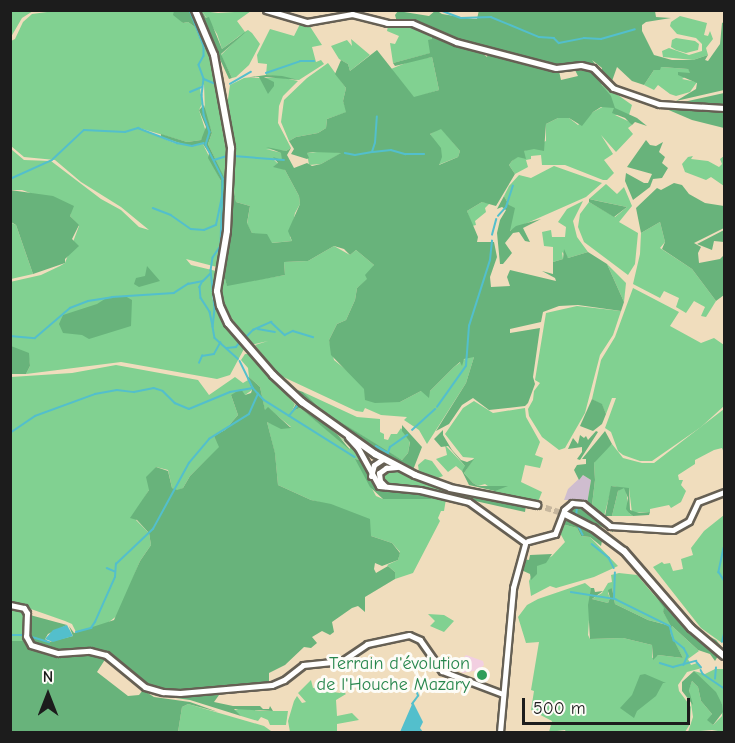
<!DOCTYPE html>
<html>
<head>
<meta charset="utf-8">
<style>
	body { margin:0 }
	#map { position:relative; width:735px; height:743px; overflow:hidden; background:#f0ddbd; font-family:"Comic Neue",sans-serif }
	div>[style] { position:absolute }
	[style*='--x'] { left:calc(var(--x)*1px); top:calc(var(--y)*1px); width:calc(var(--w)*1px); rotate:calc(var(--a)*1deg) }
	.built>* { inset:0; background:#f2cfe1 }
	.industrial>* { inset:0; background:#cfbdcf }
	.green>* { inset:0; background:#81d191 }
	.forest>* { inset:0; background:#68b37b }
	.water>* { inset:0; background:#53bfcc }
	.stream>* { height:1.5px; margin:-0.75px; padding:0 0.75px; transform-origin:0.75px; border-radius:0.75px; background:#53bfcc }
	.primary-tunnel>* { height:6px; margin-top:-3px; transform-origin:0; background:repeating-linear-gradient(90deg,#c6b69d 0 6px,transparent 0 9px) }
	.roads { filter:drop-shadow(2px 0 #666054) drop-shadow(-2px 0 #666054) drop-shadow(0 2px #666054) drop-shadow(0 -2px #666054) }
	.secondary>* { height:5px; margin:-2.5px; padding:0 2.5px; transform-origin:2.5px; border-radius:2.5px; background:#fff }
	.primary>* { height:6px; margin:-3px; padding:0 3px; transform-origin:3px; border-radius:3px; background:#fff }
	.dots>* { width:16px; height:16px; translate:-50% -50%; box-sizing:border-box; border:3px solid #fdfcf7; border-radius:50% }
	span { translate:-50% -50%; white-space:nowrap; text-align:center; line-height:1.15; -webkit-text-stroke:6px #fdfcf7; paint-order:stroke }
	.leisure-label { font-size:18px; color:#27864d }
	.right { translate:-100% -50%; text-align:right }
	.frame { position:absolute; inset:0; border:12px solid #1c1c1c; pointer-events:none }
	.north { position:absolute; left:18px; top:665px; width:60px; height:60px; -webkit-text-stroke:4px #fdfcf7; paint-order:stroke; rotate:0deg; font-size:16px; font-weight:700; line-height:24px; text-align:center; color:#1c1c1c }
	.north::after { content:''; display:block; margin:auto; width:21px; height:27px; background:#1c1c1c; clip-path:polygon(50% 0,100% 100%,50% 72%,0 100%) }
	.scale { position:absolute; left:522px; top:698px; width:168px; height:27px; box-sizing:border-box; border:3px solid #1c1c1c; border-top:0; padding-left:8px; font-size:18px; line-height:21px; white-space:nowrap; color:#1c1c1c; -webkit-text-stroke:4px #fdfcf7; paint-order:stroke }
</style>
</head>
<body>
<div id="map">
	<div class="built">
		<div style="clip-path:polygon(466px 655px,483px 661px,484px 665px,479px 670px,462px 673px,460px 662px)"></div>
	</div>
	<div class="industrial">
		<div style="clip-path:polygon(583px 475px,591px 480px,587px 504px,577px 500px,564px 500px,568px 489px)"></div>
	</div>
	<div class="green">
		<div style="clip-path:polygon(11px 10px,33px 11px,22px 18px,11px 37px)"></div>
		<div style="clip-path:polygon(62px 10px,175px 11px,183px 23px,188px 22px,195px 27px,202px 45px,205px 48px,208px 46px,216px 73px,222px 113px,220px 116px,226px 152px,224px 178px,208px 144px,212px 133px,205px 112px,204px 84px,200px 87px,202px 104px,199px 110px,206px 132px,201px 140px,187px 142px,139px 128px,174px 143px,193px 146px,203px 144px,221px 181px,221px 251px,217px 267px,186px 259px,191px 265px,216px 271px,212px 298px,216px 308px,245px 347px,230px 375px,217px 379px,121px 362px,26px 374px,30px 366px,29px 359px,11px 346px,10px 282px,41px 275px,60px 266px,65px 263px,79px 226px,70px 216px,72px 208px,22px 190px,11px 190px,11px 149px,24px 160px,51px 161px,101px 199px,121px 210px,139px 227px,149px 230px,121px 207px,81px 182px,55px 160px,24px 157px,11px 146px,11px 41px,15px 39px,23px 22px,32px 14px)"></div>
		<div style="clip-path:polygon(202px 11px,218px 13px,251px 11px,237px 21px,245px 32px,248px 30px,252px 33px,260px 44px,249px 65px,236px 77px,232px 78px,221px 55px,242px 34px,222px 49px,217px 34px)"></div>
		<div style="clip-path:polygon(680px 16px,707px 23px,704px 35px,708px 36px,710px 31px,713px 39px,706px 48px,708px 55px,693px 60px,663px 57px,662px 51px,669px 48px,689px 55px,702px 51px,702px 44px,696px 38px,677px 34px,670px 26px,671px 22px)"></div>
		<div style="clip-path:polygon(300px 24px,309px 25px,322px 45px,312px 47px,316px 62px,321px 60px,324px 64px,299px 80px,266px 75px,267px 64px,258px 63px,257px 55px,270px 29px,294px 36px)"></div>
		<div style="clip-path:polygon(407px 24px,423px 28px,432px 36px,431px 53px,393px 63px,390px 43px,395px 44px,399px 36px,387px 31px,388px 26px)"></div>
		<div style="clip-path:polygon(676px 38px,695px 41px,699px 44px,698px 50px,686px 53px,676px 50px,671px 47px,672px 40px)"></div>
		<div style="clip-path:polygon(351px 39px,370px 55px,350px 71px,348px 64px,339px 59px,331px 46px,347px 40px,352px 46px)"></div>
		<div style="clip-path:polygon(432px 57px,439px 90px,414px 98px,391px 69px,413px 60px)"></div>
		<div style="clip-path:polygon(328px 63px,346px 88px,343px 101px,347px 112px,327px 119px,326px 128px,318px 133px,296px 137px,289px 141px,281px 122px,284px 100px,307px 78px)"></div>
		<div style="clip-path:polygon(661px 67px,688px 69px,691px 73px,682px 79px,697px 82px,690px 92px,676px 96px,670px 94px,658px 85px,654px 90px,644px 85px,654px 70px)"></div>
		<div style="clip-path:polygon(244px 78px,284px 78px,298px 81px,283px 96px,279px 106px,278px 123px,291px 148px,286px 151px,266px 149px,282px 153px,282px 160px,273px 159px,285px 170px,299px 196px,300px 204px,295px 213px,290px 237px,292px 241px,271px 243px,252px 233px,247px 224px,250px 206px,236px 202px,232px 179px,233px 140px,227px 106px,230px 85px)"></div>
		<div style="clip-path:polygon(601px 83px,632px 105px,629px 115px,615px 115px,630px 122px,632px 125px,628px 128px,633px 134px,616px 152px,601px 135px,613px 154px,604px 160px,614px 173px,607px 180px,603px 180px,565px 165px,542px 165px,541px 155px,531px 156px,531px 159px,526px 160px,528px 167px,515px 174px,509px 165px,512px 161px,524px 151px,546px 141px,546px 124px,558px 118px,569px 118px,578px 125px,593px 112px,612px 102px)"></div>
		<div style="clip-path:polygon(441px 128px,460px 151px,458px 157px,438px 165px,437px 145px,430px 134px)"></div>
		<div style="clip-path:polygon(327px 151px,342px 153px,321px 164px,309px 165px,307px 153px)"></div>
		<div style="clip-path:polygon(693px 156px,691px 159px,708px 161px,719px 167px,722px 164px,720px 159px,724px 156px,724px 186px,711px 177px,706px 180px,685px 172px,682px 164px,688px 157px)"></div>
		<div style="clip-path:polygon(554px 166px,602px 183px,586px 197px,509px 231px,513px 213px,504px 196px,509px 186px,519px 175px,531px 178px)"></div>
		<div style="clip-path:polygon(606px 184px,617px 194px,624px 187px,632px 206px,619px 222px,638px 233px,635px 264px,628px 275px,584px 242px,578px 227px,580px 214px,589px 202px,615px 217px,627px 207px,589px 199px)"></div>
		<div style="clip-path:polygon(583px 201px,573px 221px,577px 237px,588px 252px,568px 258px,562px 252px,563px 259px,553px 262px,553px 247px,544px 246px,542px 232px,551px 230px,552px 237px,565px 237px,566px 227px,558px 222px,567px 209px)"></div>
		<div style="clip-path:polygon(482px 202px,490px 203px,485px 208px,486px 212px,475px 221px,476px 225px,472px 226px,467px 211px)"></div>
		<div style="clip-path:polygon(10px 222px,16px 225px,33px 274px,11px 279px)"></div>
		<div style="clip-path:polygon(660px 222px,665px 242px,660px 248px,692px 269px,716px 301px,706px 317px,701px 316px,705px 307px,694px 301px,686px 313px,676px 307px,679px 298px,664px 291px,660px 298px,633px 284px,640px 254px,641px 233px)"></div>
		<div style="clip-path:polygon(334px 246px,350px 255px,356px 250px,374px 265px,368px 279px,357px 288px,355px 300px,346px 320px,337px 324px,329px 340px,334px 360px,350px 373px,400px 402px,421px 391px,429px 392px,454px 367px,469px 356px,474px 357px,466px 383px,427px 444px,419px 430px,404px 420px,407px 417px,381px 415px,365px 408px,363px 412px,356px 411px,277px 374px,255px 345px,268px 341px,251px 345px,223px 306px,221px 279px,225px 279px,227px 285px,285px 275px,284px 262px,308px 261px)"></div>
		<div style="clip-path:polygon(607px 264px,626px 283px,624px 302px)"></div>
		<div style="clip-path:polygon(633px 288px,679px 312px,670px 326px,701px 343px,714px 338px,724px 345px,724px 406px,701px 427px,652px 461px,640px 461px,623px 455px,618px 451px,611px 432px,605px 428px,616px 398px,612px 398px,606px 414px,602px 405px,592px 399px,601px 360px,615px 337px)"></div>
		<div style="clip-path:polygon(577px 306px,621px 311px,613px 335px,600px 355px,585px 413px,565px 448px,559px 450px,542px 437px,529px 416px,528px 409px,533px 400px,534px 391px,540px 383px,535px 380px,546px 313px)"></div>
		<div style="clip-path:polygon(245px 354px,249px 354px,295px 404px,292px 411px,300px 408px,350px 449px,350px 447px,338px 435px,352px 446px,361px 460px,356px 459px,376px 496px,383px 499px,432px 499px,431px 496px,446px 499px,444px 511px,441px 511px,438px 518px,440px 521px,413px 573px,395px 579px,395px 572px,387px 565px,398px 560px,400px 552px,392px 543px,371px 536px,330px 505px,311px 500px,278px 485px,275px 454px,267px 422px,284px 428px,291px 427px,268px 408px,265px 411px,260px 387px,249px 377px,248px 368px,241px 360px)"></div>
		<div style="clip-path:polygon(116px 365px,198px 380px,209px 395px,235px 377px,243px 383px,248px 380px,252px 390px,245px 395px,231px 395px,238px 415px,225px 430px,214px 436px,220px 447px,190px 476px,183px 488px,177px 491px,172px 488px,168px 470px,156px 467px,149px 490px,138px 508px,136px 520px,149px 533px,151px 545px,140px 561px,118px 615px,105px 625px,76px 632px,72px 624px,65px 621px,11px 602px,11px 377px,72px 373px)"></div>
		<div style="clip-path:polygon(303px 392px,357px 417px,380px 419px,380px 432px,384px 434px,384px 439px,388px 440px,391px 434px,397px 434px,401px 428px,410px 441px,408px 453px,402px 460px,388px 452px,323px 411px)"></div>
		<div style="clip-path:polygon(474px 401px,493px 413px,525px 408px,526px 417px,540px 442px,535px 455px,543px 458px,540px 468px,525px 465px,521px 482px,542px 492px,538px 502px,459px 487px,463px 486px,495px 491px,485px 484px,478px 486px,473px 483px,464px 473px,474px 458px,463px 457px,445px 434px,463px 408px)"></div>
		<div style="clip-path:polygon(724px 409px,724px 453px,722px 448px,714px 450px,695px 460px,695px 464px,678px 475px,679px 480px,683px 480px,681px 485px,686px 491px,681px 502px,671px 508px,669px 505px,650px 509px,650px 512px,632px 513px,629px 488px,626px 489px,629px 513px,633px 516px,612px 516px,618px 491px,622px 488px,612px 486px,603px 520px,592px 505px,595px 480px,594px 463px,597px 457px,612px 444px,623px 458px,642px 463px,654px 463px)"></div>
		<div style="clip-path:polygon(445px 445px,466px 467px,462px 471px,456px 466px,448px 472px,436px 459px,447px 455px)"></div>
		<div style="clip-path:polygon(425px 459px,432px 461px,443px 476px,438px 478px,419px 472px,418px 465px)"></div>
		<div style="clip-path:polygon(387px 470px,395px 470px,445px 490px,444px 494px,388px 485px,382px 481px,382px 475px)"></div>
		<div style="clip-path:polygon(724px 515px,724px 638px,722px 643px,701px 628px,653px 567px,662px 562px,664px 564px,670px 563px,673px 571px,683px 569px,681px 559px,693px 555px,691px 548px,704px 531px)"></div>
		<div style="clip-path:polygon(562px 524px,577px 528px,581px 536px,590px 537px,618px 566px,594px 577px,556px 588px,550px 586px,531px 596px,529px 581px,536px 566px,552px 556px,565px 542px,560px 533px)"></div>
		<div style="clip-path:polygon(619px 573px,637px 575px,665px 608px,663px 612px,672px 626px,699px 651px,688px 659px,691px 665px,697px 663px,702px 668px,687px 672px,678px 685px,679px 691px,691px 707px,690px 724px,685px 732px,566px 732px,565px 730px,549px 732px,552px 721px,531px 710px,534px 691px,531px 690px,539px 642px,526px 643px,518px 617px,527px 605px,538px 599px,585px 583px,591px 588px,588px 635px,590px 639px,623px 638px,652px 645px,652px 658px,658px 655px,683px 658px,674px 642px,669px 630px,672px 626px,648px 620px,615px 604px,612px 588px,608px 593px,610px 598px,608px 603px,592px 599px,602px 593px,608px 583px,612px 582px,611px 575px)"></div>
		<div style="clip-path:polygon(10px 606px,23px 610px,26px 614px,26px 643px,11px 641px)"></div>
		<div style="clip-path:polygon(428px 614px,444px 615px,454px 621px,444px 632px,430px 626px,435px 621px)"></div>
		<div style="clip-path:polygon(715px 669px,724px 669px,724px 732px,712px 730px,688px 732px,693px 717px,689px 689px,692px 681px,698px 687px,701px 701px,712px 714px,708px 720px,713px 725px,722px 716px,722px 704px,694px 671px,705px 674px)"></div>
		<div style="clip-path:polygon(311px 680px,313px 688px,319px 687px,320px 690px,340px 693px,343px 691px,346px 694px,336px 700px,337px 716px,352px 713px,359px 720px,337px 724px,337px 732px,290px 732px,288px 721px,294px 701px,297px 696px,302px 703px,306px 702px,298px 693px)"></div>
		<div style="clip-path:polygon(188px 704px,264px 726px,271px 731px,178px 732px,182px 707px)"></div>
		<div style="clip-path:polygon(241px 708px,260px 711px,288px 711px,286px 725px,270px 725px,268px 720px,261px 717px,258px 721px,241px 716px,233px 711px)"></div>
	</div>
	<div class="forest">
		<div style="clip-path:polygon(436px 10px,442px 14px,473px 19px,477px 19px,479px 10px,655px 11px,656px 17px,671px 18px,646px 22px,642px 25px,642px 31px,654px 55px,672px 60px,693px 60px,708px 55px,705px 60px,708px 61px,720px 44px,722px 23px,724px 22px,724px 90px,676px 101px,696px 89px,697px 83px,678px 75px,678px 72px,690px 73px,688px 69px,661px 67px,660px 70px,654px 70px,644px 85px,632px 81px,617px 67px,611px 84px,602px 72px,602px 68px,592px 60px,599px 69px,588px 64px,556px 66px,456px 39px,417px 22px,397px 22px,395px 15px,398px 11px,429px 16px)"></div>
		<div style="clip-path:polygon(164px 11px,192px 11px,208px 46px,206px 48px,202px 45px,195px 27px,188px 22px,183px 23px,173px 15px,174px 11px)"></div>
		<div style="clip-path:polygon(198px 11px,202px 11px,206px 18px,209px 17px,222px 49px,248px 30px,221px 54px,232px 78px,229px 79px)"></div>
		<div style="clip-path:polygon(evenodd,427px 31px,460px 46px,478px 50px,487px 57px,488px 54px,504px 55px,559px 71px,561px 80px,578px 76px,575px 70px,590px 71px,598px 75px,612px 90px,601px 84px,611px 96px,615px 108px,637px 118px,647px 126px,635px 122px,632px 125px,625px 118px,612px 113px,614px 108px,601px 107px,593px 112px,582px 126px,569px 118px,558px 118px,546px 124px,544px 151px,534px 149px,524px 151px,526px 159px,518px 157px,512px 161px,509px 165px,515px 174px,496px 206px,482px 202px,467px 211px,478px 237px,477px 242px,494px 242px,497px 257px,490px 277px,491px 287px,510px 286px,507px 277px,510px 270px,556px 281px,555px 278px,542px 271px,553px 274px,553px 262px,563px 259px,564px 249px,568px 258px,588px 252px,607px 264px,624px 302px,621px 311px,578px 305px,559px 306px,543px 312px,541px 322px,510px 329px,510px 333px,540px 328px,533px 377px,535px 384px,528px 403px,525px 406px,489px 410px,473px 398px,462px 405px,449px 424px,436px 431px,466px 383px,474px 357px,464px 359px,462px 366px,460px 362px,454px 367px,430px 391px,429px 398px,421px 391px,400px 402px,375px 403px,365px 400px,364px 389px,331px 355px,329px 340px,337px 324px,346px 320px,355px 300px,357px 288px,367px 279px,365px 275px,374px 265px,356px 250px,350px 255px,344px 249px,334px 246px,308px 261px,284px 262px,285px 275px,227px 286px,225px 279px,221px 279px,232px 179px,236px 202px,250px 206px,247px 223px,252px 233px,267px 234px,272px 243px,292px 241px,288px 231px,300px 204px,299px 196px,285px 170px,273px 167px,278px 163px,273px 157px,282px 160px,281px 153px,266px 147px,286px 151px,291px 148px,287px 155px,294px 168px,307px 163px,312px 166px,321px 164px,341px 153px,313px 152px,307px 153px,309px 158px,307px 159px,291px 154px,294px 149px,289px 141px,296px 137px,318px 133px,326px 128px,327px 119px,346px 112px,343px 101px,346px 88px,335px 74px,341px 60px,348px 64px,350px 71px,377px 50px,414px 97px,439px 90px,432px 57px,395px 66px,393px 63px,430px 53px,428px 40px,432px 39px,432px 36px,427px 31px,441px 129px,460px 151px,458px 157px,439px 165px,442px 157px,441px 148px,430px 134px,441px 129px)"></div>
		<div style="clip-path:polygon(266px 75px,282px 76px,299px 80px,264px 77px,274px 82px,274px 86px,268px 94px,259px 77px,244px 78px)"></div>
		<div style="clip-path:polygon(724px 93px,724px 106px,679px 103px)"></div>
		<div style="clip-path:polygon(204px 105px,212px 133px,208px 144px,224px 177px,226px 152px,220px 116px,222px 113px,228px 146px,221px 251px,221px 181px,208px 158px,209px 153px,203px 144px,189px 146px,161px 137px,161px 134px,187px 142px,201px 140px,206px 127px,199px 110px)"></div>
		<div style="clip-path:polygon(664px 108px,724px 110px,724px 128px,692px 120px)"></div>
		<div style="clip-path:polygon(646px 140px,650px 145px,656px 146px,663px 142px,659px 152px,665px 157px,662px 163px,668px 168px,662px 178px,653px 179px,650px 187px,633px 200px,625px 181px,626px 173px,644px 183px,648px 183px,652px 174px,627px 167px)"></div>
		<div style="clip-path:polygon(674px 183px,682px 185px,689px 194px,705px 203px,724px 206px,724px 228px,694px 243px,701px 247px,698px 253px,699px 263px,720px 259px,724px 255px,724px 295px,716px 301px,692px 269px,662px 249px,665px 242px,660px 222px,641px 233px,636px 208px,657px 188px,661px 190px)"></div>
		<div style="clip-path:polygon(10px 190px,53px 196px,74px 206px,70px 216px,79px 225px,72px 239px,79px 246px,65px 259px,65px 263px,33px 274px,16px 225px,11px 222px)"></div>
		<div style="clip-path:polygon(504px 196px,509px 205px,515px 208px,510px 231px,516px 226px,541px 219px,523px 228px,530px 242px,525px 241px,519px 232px,513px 233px,505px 243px,512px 253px,503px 264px,500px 264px,497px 233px,500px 220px,506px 210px,502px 207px,497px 209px)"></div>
		<div style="clip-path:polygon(589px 199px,598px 201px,627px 207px,614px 217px,589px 202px)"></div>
		<div style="clip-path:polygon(724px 230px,724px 242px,714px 241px,712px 250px,697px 244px)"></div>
		<div style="clip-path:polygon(147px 266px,160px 281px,139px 287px,134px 284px,136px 278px,145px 276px)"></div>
		<div style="clip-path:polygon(125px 296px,132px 300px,131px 326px,89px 339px,82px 335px,63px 333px,59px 324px,63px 315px,97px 304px,108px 297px)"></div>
		<div style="clip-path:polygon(11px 346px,29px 353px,30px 366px,26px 374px,11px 374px)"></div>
		<div style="clip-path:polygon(249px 377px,260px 387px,265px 410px,268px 407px,291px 428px,281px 429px,267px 422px,275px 453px,278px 485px,311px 500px,331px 504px,370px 519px,371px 536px,392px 543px,400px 553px,398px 560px,382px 566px,375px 563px,374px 569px,376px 573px,388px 566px,395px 572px,395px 579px,365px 597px,365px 612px,358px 606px,352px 608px,332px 622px,334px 632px,330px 635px,322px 631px,312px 637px,317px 643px,311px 648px,304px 647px,285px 665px,269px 673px,269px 684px,172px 692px,145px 685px,106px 658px,97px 672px,128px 696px,139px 695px,143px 690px,154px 697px,190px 702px,218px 712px,188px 704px,182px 707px,178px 732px,11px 732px,10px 641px,28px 641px,30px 615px,67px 625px,48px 634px,45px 639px,49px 642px,73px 636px,69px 626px,74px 633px,114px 620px,140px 561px,151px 545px,149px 533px,137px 520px,130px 518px,149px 490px,146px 477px,156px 467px,168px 471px,172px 488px,177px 490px,183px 488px,190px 476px,219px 447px,214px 436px,225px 430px,238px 415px,231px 395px,241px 389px,245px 395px,251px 393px,252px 390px,247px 378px)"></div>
		<div style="clip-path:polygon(292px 388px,303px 392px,323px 411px,402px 460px,408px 453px,410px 442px,402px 431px,402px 425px,422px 447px,413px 470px,373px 449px,308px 403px)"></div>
		<div style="clip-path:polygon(592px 399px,602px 404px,606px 414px,602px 424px,593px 431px,580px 426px)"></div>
		<div style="clip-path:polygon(297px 402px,338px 435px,350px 450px,300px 408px,292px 411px)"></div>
		<div style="clip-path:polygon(443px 430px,443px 435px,452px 450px,461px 460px,467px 462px,474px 459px,464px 473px,473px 483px,478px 486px,508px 486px,495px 491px,469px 485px,462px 471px,465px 466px,448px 446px,441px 447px,434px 439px)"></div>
		<div style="clip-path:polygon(596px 431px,598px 432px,580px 460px,577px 459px,582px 452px,582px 447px,568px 449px,573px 438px,578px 444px,580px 435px,584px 438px,586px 436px,588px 440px)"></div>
		<div style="clip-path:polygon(605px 431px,612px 444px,594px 463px,595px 480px,592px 505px,603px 520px,587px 504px,591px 480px,583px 475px,579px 480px,574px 470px,577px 465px,586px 464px,586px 459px,582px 459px)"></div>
		<div style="clip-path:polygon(355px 459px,361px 460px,378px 489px,423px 494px,433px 499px,383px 499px,370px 487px)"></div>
		<div style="clip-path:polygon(611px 486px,629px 488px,630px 510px,639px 513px,650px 512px,649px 515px,633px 516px,629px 513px,626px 509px,628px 498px,624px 488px,618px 491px,612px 516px,605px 516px)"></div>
		<div style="clip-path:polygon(445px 490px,526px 505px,525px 512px,444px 494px)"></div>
		<div style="clip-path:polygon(576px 505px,604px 526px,613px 529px,613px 532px,568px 511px,569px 506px)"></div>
		<div style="clip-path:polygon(564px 517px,591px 531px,602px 541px,601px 546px,590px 537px,581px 536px,577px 528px,562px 524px)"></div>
		<div style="clip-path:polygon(552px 554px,546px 563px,537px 566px,537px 574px,531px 580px,530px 574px,519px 569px,523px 559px,529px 560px,530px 555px)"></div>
		<div style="clip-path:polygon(648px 571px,703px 633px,716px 640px,721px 646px,720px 649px,692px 624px)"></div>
		<div style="clip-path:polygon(640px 572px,676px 618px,718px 656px,715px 661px,710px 654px,698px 650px,672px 626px,670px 630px,671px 635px,683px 658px,658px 655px,653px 660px,652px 645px,623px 638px,590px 639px,588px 605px,591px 588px,594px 588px,595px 592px,603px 591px,592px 599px,608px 603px,610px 598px,608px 590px,612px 588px,615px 604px,648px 620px,671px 626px,663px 612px,664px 608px,638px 573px)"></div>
		<div style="clip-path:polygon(694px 671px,716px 692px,722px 704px,723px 712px,713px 725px,707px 720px,712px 714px,701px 701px,698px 687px,692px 681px,689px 690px,693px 705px,682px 691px,682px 682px)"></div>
		<div style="clip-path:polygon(645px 674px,666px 683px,663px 683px,656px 696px,637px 711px,634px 718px,620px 708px,632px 695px,640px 675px)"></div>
		<div style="clip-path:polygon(146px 688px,153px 693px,173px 696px,225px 690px,226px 693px,219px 695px,214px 702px,233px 706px,260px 706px,263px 709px,269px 709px,270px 706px,273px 711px,234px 709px,241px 716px,190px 700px,154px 695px)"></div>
	</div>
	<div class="water">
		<div style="clip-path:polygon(67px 625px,73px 636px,53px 642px,45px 639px,53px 630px)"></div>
		<div style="clip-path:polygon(413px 702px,423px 722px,420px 728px,423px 732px,400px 732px)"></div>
	</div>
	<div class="stream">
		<div style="--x:190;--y:10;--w:39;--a:69"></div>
		<div style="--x:204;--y:46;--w:10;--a:90"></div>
		<div style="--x:204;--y:56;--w:10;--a:119"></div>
		<div style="--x:199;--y:65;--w:15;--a:70"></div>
		<div style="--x:204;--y:79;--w:16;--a:97"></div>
		<div style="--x:202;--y:95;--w:20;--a:84"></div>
		<div style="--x:204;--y:115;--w:18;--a:71"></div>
		<div style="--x:210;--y:132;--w:14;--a:107"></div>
		<div style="--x:206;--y:145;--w:38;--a:63"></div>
		<div style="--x:223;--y:179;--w:67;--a:91.7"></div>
		<div style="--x:221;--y:246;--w:14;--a:124"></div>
		<div style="--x:213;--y:258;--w:12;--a:99"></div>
		<div style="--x:211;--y:270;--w:39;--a:84"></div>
		<div style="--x:215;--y:309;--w:18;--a:96"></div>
		<div style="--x:213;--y:327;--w:11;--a:80"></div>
		<div style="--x:215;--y:338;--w:31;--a:42"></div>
		<div style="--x:440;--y:10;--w:22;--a:21"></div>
		<div style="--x:461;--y:18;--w:30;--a:-2"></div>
		<div style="--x:491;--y:17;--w:52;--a:22.6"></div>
		<div style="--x:539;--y:37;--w:15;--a:4"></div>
		<div style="--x:554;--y:38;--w:7;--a:45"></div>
		<div style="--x:559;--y:43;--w:25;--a:-11"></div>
		<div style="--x:584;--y:38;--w:17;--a:3"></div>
		<div style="--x:601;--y:39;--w:35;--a:-16"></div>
		<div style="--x:266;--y:73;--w:36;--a:-19"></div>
		<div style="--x:300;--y:61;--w:14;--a:0"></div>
		<div style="--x:204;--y:79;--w:13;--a:23"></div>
		<div style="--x:230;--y:84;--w:24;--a:-30"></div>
		<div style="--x:190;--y:92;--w:13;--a:-23"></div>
		<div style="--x:373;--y:152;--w:18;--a:-6"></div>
		<div style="--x:391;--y:150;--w:15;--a:16"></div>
		<div style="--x:405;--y:154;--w:19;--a:0"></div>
		<div style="--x:345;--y:153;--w:10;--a:11"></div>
		<div style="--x:355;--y:155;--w:17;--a:-10"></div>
		<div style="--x:372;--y:152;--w:9;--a:-72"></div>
		<div style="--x:375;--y:143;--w:26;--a:-86"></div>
		<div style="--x:234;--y:156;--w:50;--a:4.6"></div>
		<div style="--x:53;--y:159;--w:42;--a:-43.1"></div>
		<div style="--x:84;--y:130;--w:41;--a:2.8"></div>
		<div style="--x:125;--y:132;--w:14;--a:-17"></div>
		<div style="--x:138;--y:128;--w:42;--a:21"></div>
		<div style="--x:177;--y:143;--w:15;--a:11"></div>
		<div style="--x:192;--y:146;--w:12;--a:-14"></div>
		<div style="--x:214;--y:160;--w:14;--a:-17"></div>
		<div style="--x:10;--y:179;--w:46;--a:-24.3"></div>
		<div style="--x:153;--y:208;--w:19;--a:21"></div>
		<div style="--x:171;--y:215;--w:24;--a:35"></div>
		<div style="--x:191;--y:229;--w:13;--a:4"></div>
		<div style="--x:204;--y:230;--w:13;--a:-23"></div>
		<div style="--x:216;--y:225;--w:30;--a:-78"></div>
		<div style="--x:498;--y:216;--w:12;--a:-48"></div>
		<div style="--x:506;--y:207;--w:22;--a:-72"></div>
		<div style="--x:492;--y:235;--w:16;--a:-75"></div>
		<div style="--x:203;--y:281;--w:7;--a:117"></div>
		<div style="--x:200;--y:287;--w:11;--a:85"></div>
		<div style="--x:201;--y:298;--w:17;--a:57"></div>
		<div style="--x:210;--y:312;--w:14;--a:78"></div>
		<div style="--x:258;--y:329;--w:17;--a:10"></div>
		<div style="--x:10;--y:336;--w:25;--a:5"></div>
		<div style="--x:35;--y:338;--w:46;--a:-40.6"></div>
		<div style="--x:70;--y:308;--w:19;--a:-21"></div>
		<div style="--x:88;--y:301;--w:24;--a:-9"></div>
		<div style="--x:112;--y:297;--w:62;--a:-3.7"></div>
		<div style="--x:174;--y:293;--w:17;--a:-33"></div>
		<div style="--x:188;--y:284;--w:15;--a:-11"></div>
		<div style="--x:203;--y:281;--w:10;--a:-45"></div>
		<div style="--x:244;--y:339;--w:13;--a:-45"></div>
		<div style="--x:253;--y:330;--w:20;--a:-24"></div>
		<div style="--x:271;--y:322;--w:19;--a:43"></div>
		<div style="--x:285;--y:335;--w:9;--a:-27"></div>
		<div style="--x:293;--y:331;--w:21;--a:17"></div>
		<div style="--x:227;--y:348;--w:9;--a:-6"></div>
		<div style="--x:236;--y:347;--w:6;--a:-51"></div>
		<div style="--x:240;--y:361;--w:30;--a:64"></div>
		<div style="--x:253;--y:388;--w:16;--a:47"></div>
		<div style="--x:264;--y:400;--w:107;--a:32.1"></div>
		<div style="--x:199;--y:363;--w:8;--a:-67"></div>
		<div style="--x:202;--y:356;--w:12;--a:-9"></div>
		<div style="--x:214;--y:354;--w:13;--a:-61"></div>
		<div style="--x:437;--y:407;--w:50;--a:-54.7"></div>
		<div style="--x:466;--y:366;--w:40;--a:-85.7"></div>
		<div style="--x:469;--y:326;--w:69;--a:-72.3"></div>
		<div style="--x:490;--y:260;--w:19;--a:-84"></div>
		<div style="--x:289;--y:416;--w:14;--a:-51"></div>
		<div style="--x:412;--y:430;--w:31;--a:-42"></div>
		<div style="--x:10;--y:433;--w:30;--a:-34"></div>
		<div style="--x:35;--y:416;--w:64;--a:-20.1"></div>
		<div style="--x:95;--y:394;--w:22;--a:-10"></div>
		<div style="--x:117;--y:390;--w:17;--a:7"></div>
		<div style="--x:134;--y:392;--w:20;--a:-11"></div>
		<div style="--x:154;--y:388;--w:9;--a:18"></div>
		<div style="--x:163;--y:391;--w:17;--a:45"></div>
		<div style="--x:175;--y:403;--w:15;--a:23"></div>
		<div style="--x:189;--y:409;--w:44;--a:-22.5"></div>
		<div style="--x:230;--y:392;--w:23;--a:-10"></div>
		<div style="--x:376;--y:446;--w:14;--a:30"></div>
		<div style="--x:388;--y:453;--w:6;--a:-72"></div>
		<div style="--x:390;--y:447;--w:21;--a:-35"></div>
		<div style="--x:576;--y:516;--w:8;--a:-83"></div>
		<div style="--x:577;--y:523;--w:13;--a:63"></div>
		<div style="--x:592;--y:544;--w:22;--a:39"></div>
		<div style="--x:609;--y:558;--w:11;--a:63"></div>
		<div style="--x:724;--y:548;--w:25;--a:102"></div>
		<div style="--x:719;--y:572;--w:9;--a:58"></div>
		<div style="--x:107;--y:568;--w:8;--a:23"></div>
		<div style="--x:571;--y:592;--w:45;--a:9"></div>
		<div style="--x:615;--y:599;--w:61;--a:26.1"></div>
		<div style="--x:670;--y:626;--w:15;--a:74"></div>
		<div style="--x:674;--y:640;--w:13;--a:39"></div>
		<div style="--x:684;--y:648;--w:9;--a:63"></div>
		<div style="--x:688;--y:656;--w:10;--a:114"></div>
		<div style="--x:614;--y:598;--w:25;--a:-88"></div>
		<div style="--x:76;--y:632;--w:16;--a:-15"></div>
		<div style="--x:91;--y:628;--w:7;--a:-56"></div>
		<div style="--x:95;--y:622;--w:49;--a:-66"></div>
		<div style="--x:115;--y:577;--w:13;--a:-86"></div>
		<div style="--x:116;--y:564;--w:51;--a:-43.4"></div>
		<div style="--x:153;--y:529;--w:75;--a:-61.4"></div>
		<div style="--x:189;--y:463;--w:31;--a:-50"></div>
		<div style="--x:209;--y:439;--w:47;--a:-32"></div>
		<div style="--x:249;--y:414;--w:22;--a:-66"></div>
		<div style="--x:10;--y:635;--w:14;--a:0"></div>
		<div style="--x:29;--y:636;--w:21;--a:17"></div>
		<div style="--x:722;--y:642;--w:8;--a:-76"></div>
		<div style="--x:660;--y:663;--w:14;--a:17"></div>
		<div style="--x:673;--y:667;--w:24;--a:-15"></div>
		<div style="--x:696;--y:661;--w:8;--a:50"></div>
		<div style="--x:701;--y:670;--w:4;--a:63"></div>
		<div style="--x:703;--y:674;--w:25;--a:34"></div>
		<div style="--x:715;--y:679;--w:11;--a:-85"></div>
		<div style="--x:412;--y:704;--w:10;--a:-53"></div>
		<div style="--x:418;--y:696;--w:6;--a:-108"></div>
	</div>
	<div class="primary-tunnel">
		<div style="--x:537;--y:505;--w:29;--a:18"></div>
	</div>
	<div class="roads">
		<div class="secondary">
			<div style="--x:266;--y:10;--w:43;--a:16.3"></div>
			<div style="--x:307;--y:22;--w:46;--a:-10.1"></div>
			<div style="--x:352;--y:14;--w:36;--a:14"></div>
			<div style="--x:387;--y:23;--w:25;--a:0"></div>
			<div style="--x:412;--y:23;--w:48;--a:23.4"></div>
			<div style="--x:456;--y:42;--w:103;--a:14.6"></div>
			<div style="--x:556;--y:68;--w:25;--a:-7"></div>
			<div style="--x:581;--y:65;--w:12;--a:14"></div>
			<div style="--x:593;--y:68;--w:28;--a:45"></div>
			<div style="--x:613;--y:88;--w:49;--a:19.2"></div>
			<div style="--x:659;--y:104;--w:65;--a:3.5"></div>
			<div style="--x:348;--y:437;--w:15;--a:48"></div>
			<div style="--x:358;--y:448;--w:43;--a:61.1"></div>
			<div style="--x:379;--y:486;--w:41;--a:5.6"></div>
			<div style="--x:420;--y:490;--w:50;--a:13.8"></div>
			<div style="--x:469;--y:502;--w:67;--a:35.8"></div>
			<div style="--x:371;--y:476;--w:11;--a:-75"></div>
			<div style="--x:374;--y:465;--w:11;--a:-34"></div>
			<div style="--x:385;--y:486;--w:7;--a:-135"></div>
			<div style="--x:380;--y:481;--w:8;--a:-97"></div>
			<div style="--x:379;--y:473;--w:9;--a:-36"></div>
			<div style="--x:386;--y:468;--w:11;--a:-5"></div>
			<div style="--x:528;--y:541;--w:28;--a:-15"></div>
			<div style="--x:555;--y:534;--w:26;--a:-69"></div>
			<div style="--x:564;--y:510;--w:11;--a:-41"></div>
			<div style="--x:572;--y:503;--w:11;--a:5"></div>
			<div style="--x:583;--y:504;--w:35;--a:39"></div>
			<div style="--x:610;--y:526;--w:63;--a:3.6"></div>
			<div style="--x:673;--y:530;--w:18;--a:-29"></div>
			<div style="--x:689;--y:521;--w:21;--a:-65"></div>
			<div style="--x:698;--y:502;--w:28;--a:-21"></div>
			<div style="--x:10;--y:605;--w:14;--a:12"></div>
			<div style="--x:24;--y:608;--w:6;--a:59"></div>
			<div style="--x:27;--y:613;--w:23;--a:92"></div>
			<div style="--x:26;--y:636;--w:10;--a:61"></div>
			<div style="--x:31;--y:645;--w:28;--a:17"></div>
			<div style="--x:58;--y:653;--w:32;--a:-4"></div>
			<div style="--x:90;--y:651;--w:16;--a:14"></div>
			<div style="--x:106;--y:655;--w:50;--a:39.4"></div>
			<div style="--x:145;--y:687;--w:19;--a:16"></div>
			<div style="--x:163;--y:692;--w:17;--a:3"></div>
			<div style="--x:180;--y:693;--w:92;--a:-5"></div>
			<div style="--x:272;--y:685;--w:13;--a:-23"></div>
			<div style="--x:284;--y:680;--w:24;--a:-38"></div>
			<div style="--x:303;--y:665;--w:39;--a:-6"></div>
			<div style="--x:342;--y:661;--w:30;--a:-34"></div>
			<div style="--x:367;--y:644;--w:43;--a:-12.1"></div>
			<div style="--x:409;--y:635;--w:12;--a:24"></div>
			<div style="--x:420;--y:640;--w:38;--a:55"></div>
			<div style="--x:442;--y:671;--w:65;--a:20.7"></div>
			<div style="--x:500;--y:732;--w:145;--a:-84.8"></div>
			<div style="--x:513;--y:588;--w:46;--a:-74.7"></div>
		</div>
		<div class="primary">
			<div style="--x:195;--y:10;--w:49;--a:67.1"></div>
			<div style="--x:214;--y:55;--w:95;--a:79.6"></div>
			<div style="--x:231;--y:148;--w:83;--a:92.8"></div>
			<div style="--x:227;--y:231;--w:61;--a:99.5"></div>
			<div style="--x:217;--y:291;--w:15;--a:79"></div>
			<div style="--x:220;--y:306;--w:19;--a:65"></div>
			<div style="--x:228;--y:323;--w:69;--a:49.1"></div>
			<div style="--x:273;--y:375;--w:40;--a:43"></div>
			<div style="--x:302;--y:402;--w:90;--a:35.5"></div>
			<div style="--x:375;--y:454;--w:45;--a:27.7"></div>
			<div style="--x:415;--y:475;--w:37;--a:20"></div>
			<div style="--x:450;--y:488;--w:89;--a:11.1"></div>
			<div style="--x:565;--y:514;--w:31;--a:27"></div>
			<div style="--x:593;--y:528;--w:39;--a:37"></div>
			<div style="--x:624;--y:551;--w:102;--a:49"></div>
			<div style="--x:691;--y:628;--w:43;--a:40.3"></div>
		</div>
	</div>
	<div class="dots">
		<div style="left:482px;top:675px;background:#2e9e5b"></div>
	</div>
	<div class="leisure-label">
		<span class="right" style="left:470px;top:675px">Terrain d'évolution<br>de l'Houche Mazary</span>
	</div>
	<div class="frame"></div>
	<div class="north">N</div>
	<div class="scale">500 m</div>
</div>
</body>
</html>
